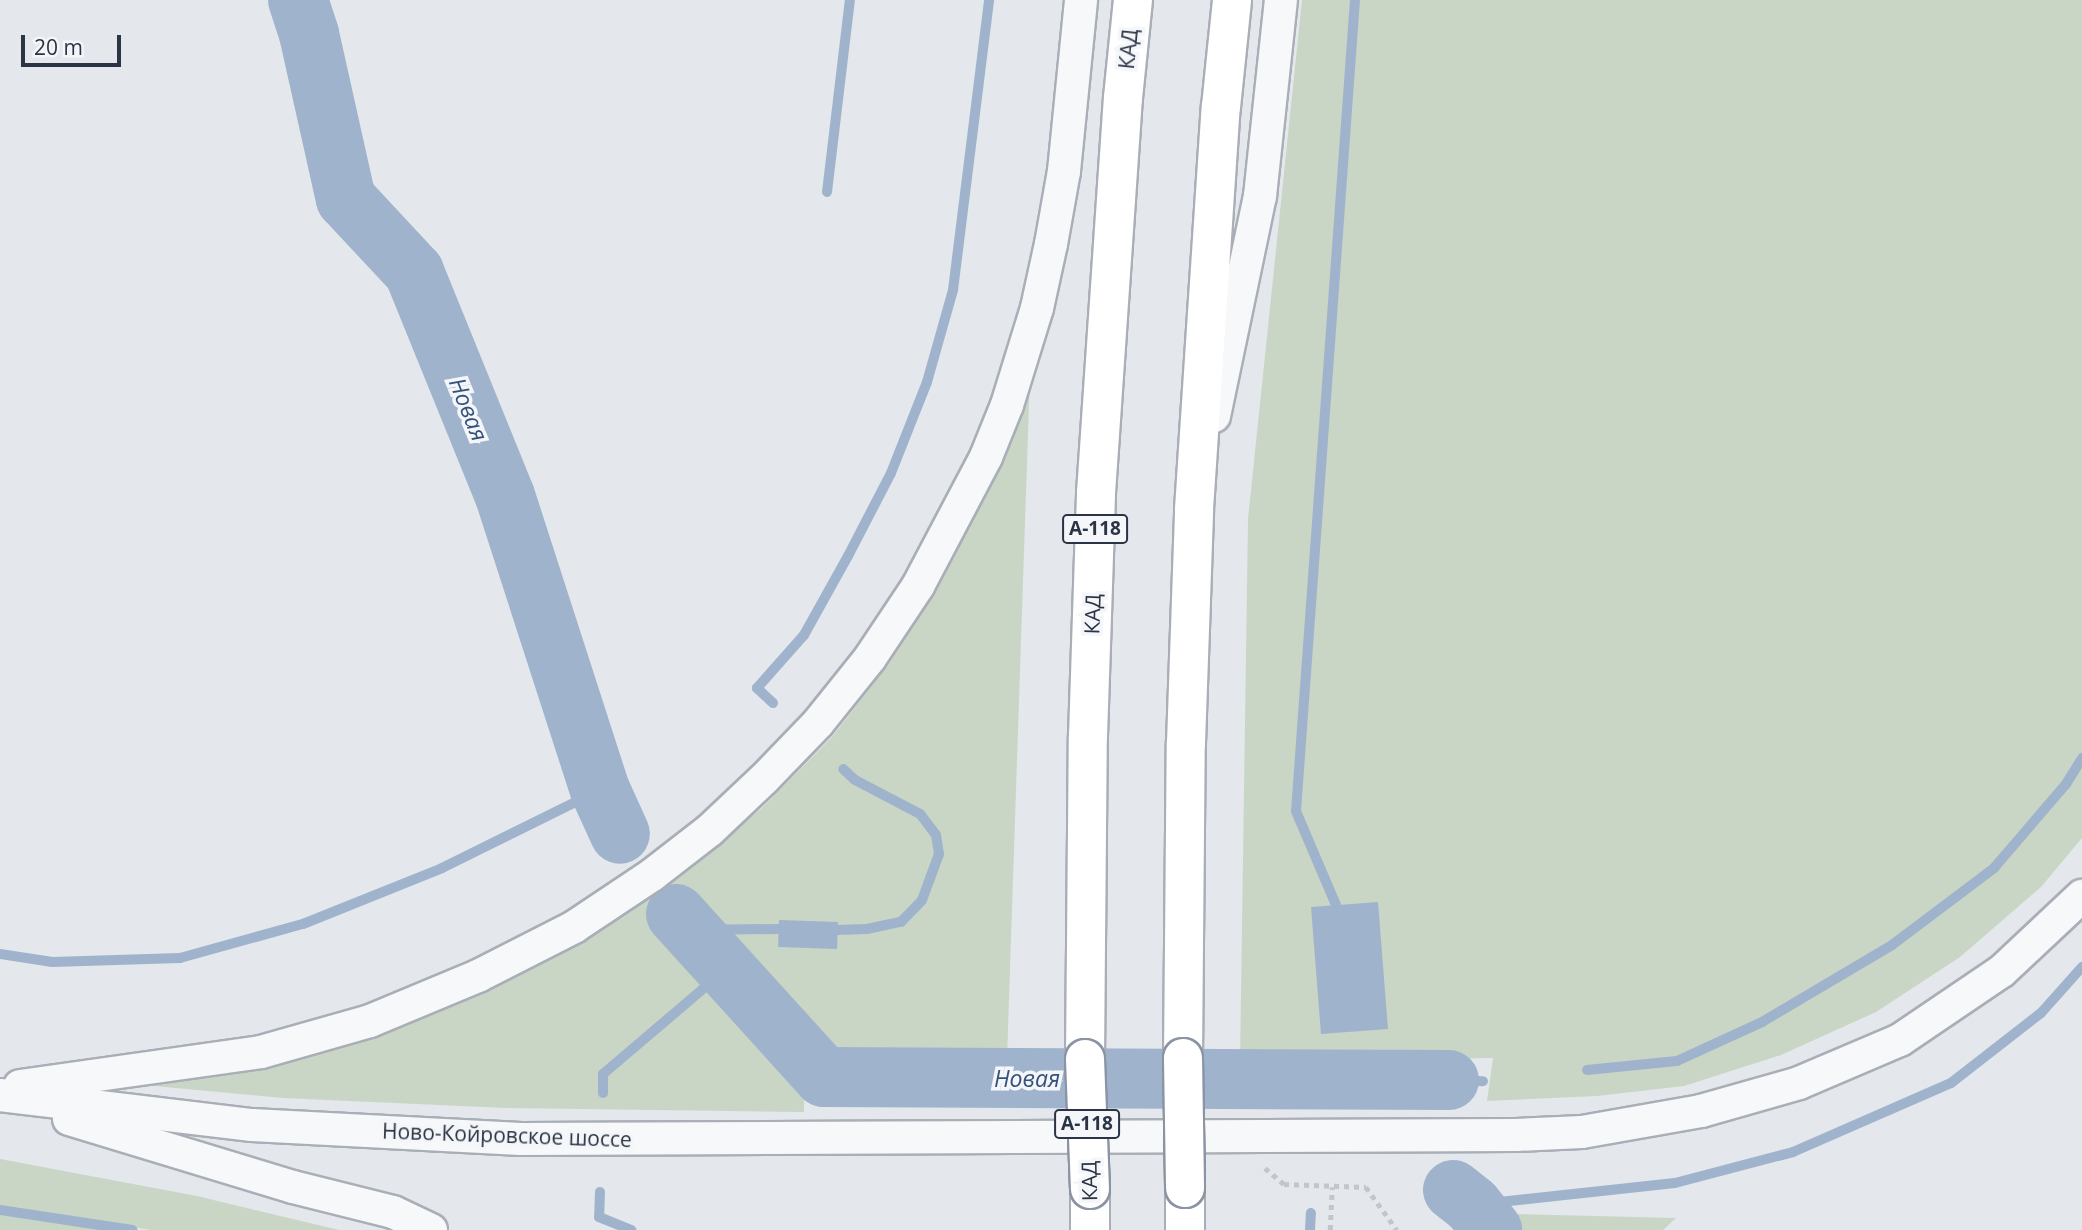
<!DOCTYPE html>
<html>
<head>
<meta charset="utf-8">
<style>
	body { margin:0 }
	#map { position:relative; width:2082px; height:1230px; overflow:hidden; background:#e4e7ec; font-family:"Open Sans",sans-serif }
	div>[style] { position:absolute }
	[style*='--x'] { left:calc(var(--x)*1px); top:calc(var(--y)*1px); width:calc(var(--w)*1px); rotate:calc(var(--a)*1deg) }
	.green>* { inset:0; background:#c9d6c5 }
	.water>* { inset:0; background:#9fb4cc }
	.stream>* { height:10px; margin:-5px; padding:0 5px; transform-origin:5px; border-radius:5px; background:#9fb4cc }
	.river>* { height:60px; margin:-30px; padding:0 30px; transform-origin:30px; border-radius:30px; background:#9fb4cc }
	.path>* { height:4.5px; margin-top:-2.25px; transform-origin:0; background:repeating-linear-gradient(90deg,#c2c5cb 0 5px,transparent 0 10px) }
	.roads { filter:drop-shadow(2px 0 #a9aeb7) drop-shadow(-2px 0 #a9aeb7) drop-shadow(0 2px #a9aeb7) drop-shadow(0 -2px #a9aeb7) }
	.minor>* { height:32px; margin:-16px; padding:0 16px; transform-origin:16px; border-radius:16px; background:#f7f8fa }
	.motorway>* { height:38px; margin:-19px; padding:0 19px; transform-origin:19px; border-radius:19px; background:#fff }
	.bridges { filter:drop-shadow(2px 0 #8b94a3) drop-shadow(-2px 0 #8b94a3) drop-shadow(0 2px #8b94a3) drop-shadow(0 -2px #8b94a3) }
	.motorway-bridge>* { height:38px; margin:-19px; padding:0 19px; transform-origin:19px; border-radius:19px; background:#fff }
	span { translate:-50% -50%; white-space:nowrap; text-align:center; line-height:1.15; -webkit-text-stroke:7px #f4f6f9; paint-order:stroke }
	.shield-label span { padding:2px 5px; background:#f4f6f9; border:2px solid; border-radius:5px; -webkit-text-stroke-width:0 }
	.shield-label { font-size:19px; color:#2b3445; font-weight:700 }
	.street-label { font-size:21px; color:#2b3445 }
	.water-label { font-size:23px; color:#34527a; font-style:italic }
	.scale { position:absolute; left:21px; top:35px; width:100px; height:32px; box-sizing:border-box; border:4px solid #2b3445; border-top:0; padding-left:9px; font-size:21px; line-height:24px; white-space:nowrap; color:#2b3445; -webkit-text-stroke:5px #f4f6f9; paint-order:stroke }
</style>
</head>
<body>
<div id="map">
	<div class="green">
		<div style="clip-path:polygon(1302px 0,2082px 0,2082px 838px,2041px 887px,1960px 957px,1876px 1012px,1781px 1055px,1684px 1086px,1597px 1096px,1487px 1101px,1493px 1058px,1240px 1062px,1248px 519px)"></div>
		<div style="clip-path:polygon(1030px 373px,1007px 1059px,833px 1064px,707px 937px,682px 904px,656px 925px,681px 954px,689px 950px,804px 1093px,804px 1112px,506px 1108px,283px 1098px,143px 1085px,269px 1061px,385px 1031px,480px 995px,601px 931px,677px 878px,762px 808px,832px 737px,888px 665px,938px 588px,980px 507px,1011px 438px)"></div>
		<div style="clip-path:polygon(0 1159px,197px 1196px,339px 1230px,151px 1230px,0 1206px)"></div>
		<div style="clip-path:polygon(0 1214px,107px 1230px,0 1230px)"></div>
		<div style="clip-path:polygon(1512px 1214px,1676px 1218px,1663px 1230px,1520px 1230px)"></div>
	</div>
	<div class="water">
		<div style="clip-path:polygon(1378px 902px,1388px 1029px,1321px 1034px,1311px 907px)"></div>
		<div style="clip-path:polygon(779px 920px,838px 922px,837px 949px,778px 947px)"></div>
	</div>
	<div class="stream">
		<div style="--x:827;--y:192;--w:193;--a:-83.2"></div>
		<div style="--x:773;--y:703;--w:22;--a:-137"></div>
		<div style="--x:757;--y:688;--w:71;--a:-48.4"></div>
		<div style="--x:804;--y:635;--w:90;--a:-60.9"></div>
		<div style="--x:848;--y:556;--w:93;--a:-62.6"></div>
		<div style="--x:891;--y:473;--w:98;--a:-68.4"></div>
		<div style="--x:927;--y:382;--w:96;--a:-74.2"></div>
		<div style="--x:953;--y:290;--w:292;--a:-82.9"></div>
		<div style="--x:1336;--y:905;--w:102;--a:-113.1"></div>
		<div style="--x:1296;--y:811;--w:813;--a:-85.84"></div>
		<div style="--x:691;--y:930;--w:88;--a:-0.7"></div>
		<div style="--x:837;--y:930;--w:30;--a:-2"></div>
		<div style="--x:867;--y:929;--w:35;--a:-12"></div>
		<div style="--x:901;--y:922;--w:30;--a:-46"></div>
		<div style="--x:922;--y:900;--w:49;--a:-69.7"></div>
		<div style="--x:939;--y:854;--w:19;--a:-99"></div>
		<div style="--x:936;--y:835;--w:26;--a:-127"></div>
		<div style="--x:920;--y:814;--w:73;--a:-152.4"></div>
		<div style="--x:855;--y:780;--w:16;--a:-137"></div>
		<div style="--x:0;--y:954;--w:53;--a:8.7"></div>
		<div style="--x:52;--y:962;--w:128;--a:-1.8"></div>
		<div style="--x:180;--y:958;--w:128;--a:-15.5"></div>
		<div style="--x:303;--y:924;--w:150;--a:-21.9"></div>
		<div style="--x:442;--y:868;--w:176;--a:-26.3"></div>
		<div style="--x:1587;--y:1070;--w:90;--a:-5.7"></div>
		<div style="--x:1677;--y:1061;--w:94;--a:-24.6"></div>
		<div style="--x:1762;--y:1022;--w:151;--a:-30.6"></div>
		<div style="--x:1892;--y:945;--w:128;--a:-37"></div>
		<div style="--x:1994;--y:868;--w:111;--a:-49.4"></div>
		<div style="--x:2066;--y:784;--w:31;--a:-58"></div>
		<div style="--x:1449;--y:1080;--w:34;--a:2"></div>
		<div style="--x:603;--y:1093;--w:19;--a:-90"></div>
		<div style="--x:603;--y:1074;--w:160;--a:-40.4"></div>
		<div style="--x:600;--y:1192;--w:25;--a:92"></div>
		<div style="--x:599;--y:1217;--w:35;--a:22"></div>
		<div style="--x:1472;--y:1205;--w:204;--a:-6.2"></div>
		<div style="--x:1675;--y:1183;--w:122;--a:-14.7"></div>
		<div style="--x:1793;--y:1152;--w:172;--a:-23.6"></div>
		<div style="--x:1951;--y:1083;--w:114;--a:-37.9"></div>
		<div style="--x:2041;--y:1013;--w:62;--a:-48.3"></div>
		<div style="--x:0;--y:1210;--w:134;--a:8.6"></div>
		<div style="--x:1310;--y:1230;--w:17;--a:-87"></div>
	</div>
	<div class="river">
		<div style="--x:298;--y:0;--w:36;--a:72"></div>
		<div style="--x:309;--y:34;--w:169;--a:77.4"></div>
		<div style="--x:346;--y:199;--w:100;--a:47"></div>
		<div style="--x:414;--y:272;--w:242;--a:67.9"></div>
		<div style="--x:505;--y:496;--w:309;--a:72.1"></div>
		<div style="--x:600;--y:790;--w:48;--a:65.6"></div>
		<div style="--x:676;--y:914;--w:220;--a:47.8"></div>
		<div style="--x:824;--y:1077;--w:625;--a:0.28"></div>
		<div style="--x:1453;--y:1190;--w:24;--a:38"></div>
		<div style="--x:1472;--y:1205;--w:32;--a:51"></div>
	</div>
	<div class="path">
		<div style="--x:1265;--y:1168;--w:25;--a:40"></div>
		<div style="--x:1284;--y:1184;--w:82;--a:2.1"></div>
		<div style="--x:1366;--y:1187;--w:53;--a:54.2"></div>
		<div style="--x:1330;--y:1230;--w:43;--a:-87.3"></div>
	</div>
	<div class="roads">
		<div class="minor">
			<div style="--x:1214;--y:416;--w:225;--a:-78.2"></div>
			<div style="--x:1260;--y:196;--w:197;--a:-83.9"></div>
			<div style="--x:20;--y:1086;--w:243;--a:-8"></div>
			<div style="--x:261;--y:1052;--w:113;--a:-15.9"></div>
			<div style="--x:370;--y:1021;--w:117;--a:-22.6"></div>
			<div style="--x:478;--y:976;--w:108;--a:-27"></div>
			<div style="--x:574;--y:927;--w:94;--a:-33.7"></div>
			<div style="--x:652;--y:875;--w:73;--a:-37.8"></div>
			<div style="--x:710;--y:830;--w:74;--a:-43.4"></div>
			<div style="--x:764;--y:779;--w:78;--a:-46"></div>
			<div style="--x:818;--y:723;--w:83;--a:-51.3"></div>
			<div style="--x:870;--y:658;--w:87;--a:-56.3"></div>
			<div style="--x:918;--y:586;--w:146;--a:-62.2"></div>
			<div style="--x:986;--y:457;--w:56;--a:-68"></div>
			<div style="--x:1007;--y:405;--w:102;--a:-72.8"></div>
			<div style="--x:1037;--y:308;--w:66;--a:-77.7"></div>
			<div style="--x:1051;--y:244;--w:74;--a:-79.9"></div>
			<div style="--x:1064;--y:171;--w:172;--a:-84.3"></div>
			<div style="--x:0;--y:1095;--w:254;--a:6.8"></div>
			<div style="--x:252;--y:1125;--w:269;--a:3"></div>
			<div style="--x:521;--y:1139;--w:995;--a:-0.23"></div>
			<div style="--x:1516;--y:1135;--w:66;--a:-2.6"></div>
			<div style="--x:1582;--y:1132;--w:121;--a:-10"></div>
			<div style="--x:1701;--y:1111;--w:102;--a:-15.9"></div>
			<div style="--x:1799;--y:1083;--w:110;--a:-23.1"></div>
			<div style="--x:1900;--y:1040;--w:123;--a:-34.1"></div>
			<div style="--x:2002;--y:971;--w:110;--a:-43.2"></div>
			<div style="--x:69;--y:1119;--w:234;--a:16.9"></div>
			<div style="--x:293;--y:1187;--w:103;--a:14"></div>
			<div style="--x:393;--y:1212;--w:42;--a:25.3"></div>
		</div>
		<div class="motorway">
			<div style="--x:1183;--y:1058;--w:315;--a:-89.5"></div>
			<div style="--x:1186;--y:743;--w:234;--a:-88"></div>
			<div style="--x:1194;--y:509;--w:403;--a:-86.2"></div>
			<div style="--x:1221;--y:107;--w:108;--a:-84.1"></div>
			<div style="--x:1085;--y:1059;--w:323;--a:-89.5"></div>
			<div style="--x:1088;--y:736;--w:243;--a:-88.1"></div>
			<div style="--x:1096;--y:493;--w:396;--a:-86.1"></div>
			<div style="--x:1123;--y:98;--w:99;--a:-84.2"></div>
			<div style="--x:1185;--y:1188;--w:42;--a:90"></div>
			<div style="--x:1090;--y:1230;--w:41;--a:-90"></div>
		</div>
	</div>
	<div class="bridges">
		<div class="motorway-bridge">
			<div style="--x:1183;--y:1058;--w:130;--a:89.1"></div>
			<div style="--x:1085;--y:1059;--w:130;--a:87.8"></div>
		</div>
	</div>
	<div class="shield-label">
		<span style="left:1095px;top:529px">А-118</span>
		<span style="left:1087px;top:1124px">А-118</span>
	</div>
	<div class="street-label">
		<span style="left:1128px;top:49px;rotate:-84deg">КАД</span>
		<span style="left:1092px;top:614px;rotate:-88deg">КАД</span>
		<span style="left:507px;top:1135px;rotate:2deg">Ново-Койровское шоссе</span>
		<span style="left:1089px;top:1181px;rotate:-91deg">КАД</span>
	</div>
	<div class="water-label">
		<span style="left:469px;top:409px;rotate:68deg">Новая</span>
		<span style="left:1027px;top:1078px">Новая</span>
	</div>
	<div class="scale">20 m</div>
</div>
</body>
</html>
